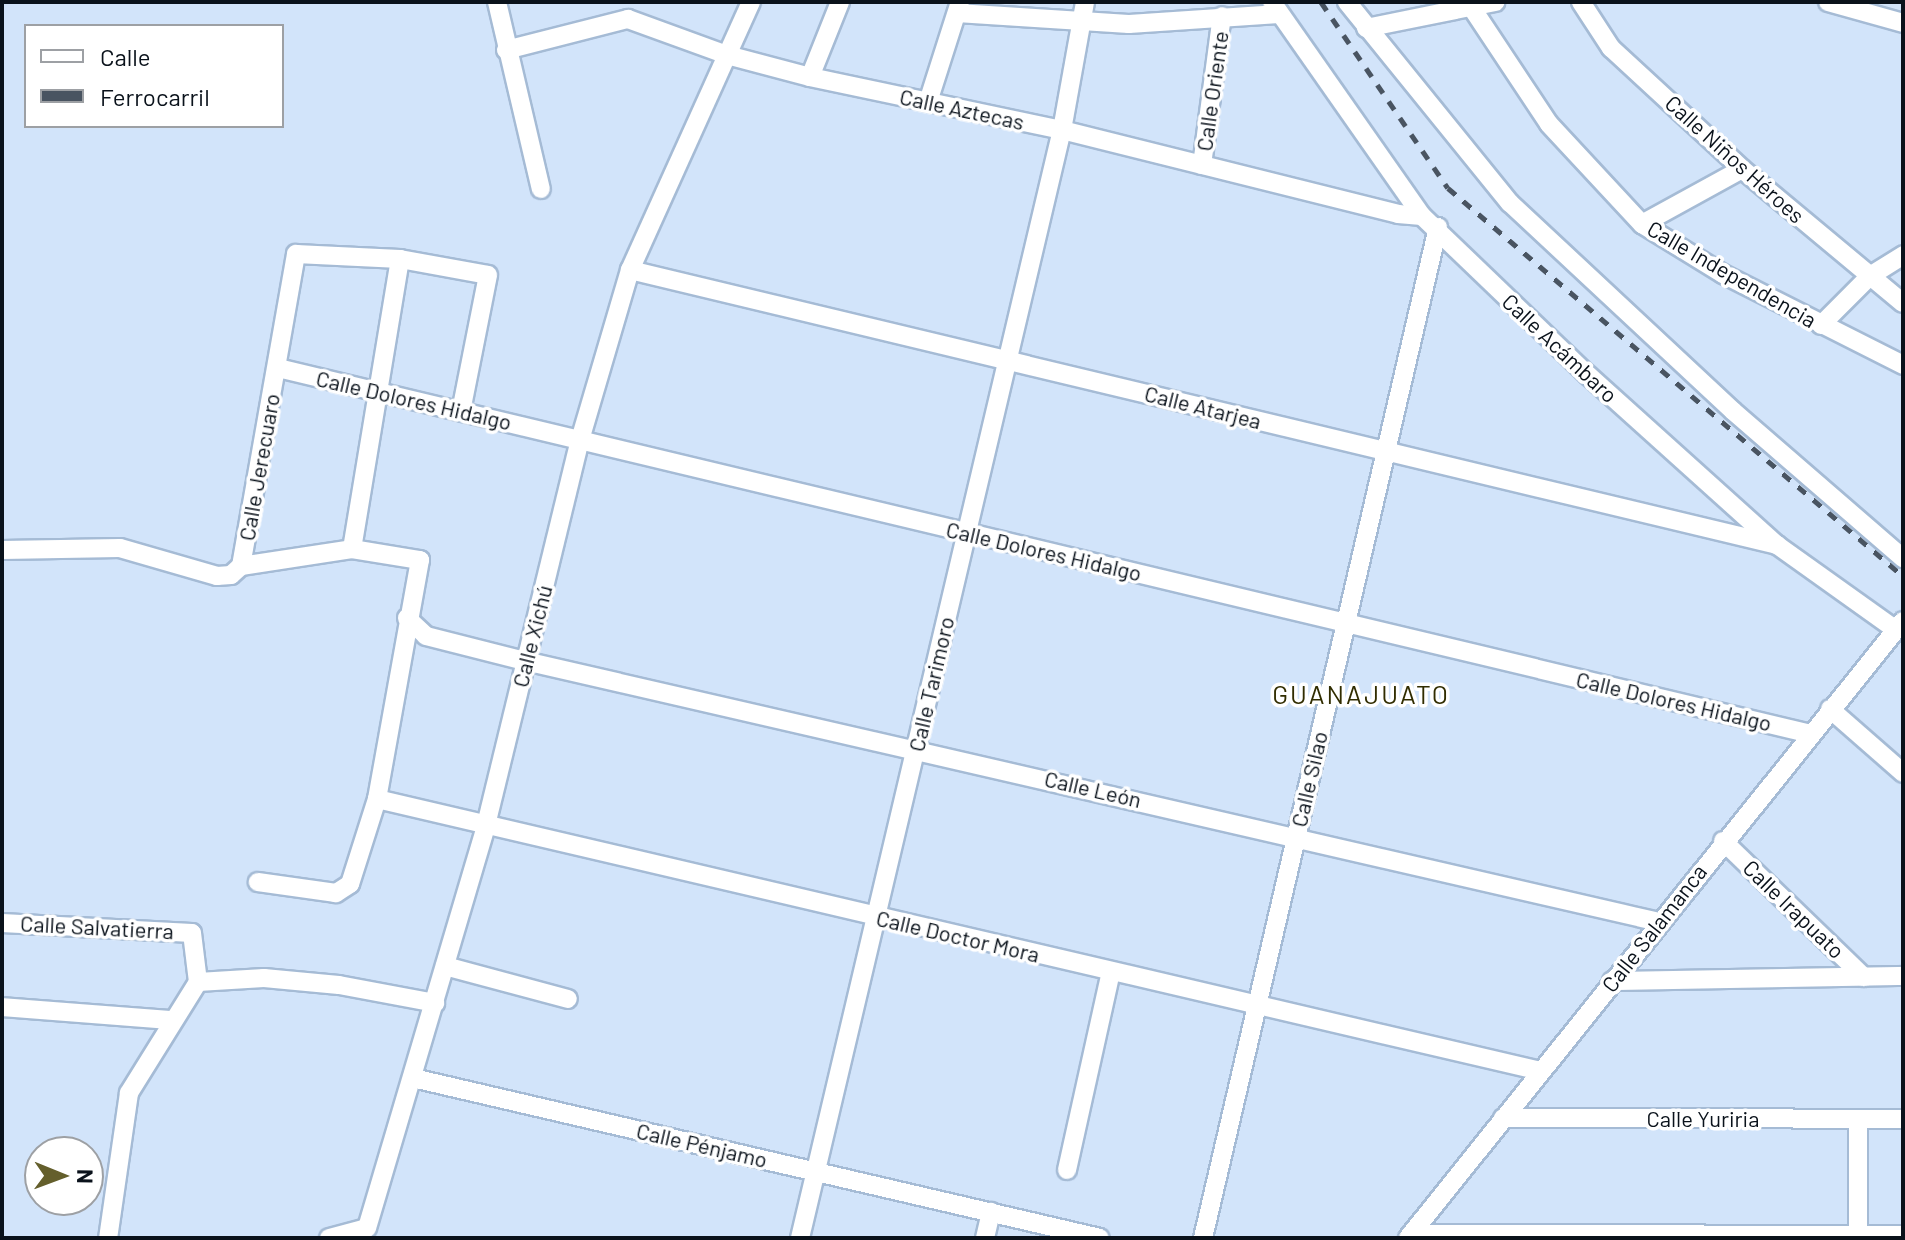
<!DOCTYPE html>
<html>
<head>
<meta charset="utf-8">
<style>
	body { margin:0 }
	#map { position:relative; width:1905px; height:1240px; overflow:hidden; background:#d2e4fa; font-family:Barlow,sans-serif }
	div>[style] { position:absolute }
	[style*='--x'] { left:calc(var(--x)*1px); top:calc(var(--y)*1px); width:calc(var(--w)*1px); rotate:calc(var(--a)*1deg) }
	.roads { filter:drop-shadow(2px 0 #a5bbd5) drop-shadow(-2px 0 #a5bbd5) drop-shadow(0 2px #a5bbd5) drop-shadow(0 -2px #a5bbd5) }
	.minor>* { height:18px; margin:-9px; padding:0 9px; transform-origin:9px; border-radius:9px; background:#fff }
	.rail>* { height:5px; margin-top:-2.5px; transform-origin:0; background:repeating-linear-gradient(90deg,#495461 0 10px,transparent 0 20px) }
	span { translate:-50% -50%; white-space:nowrap; text-align:center; line-height:1.15; -webkit-text-stroke:7px #fff; paint-order:stroke }
	.street-label { font-size:22px; color:#0a121b }
	.quarter-label { font-size:26px; color:#312d01; letter-spacing:2px }
	.frame { position:absolute; inset:0; border:4px solid #0a121b; pointer-events:none }
	.legend { position:absolute; left:24px; top:24px; width:260px; height:104px; box-sizing:border-box; background:#fff; border:2px solid #9da0a4; margin:0; padding:10px 14px; list-style:none; font-size:24px; color:#0a121b }
	.legend li { display:flex; align-items:center; gap:16px; height:40px }
	.legend b { width:40px; border:2px solid #9da0a4 }
	.north { position:absolute; left:24px; top:1136px; width:80px; height:80px; box-sizing:border-box; background:#fff; border:2px solid #9da0a4; border-radius:50%; rotate:91deg; font-size:22px; font-weight:700; line-height:32px; text-align:center; color:#0a121b }
	.north::after { content:''; display:block; margin:auto; width:28px; height:36px; background:#645f2c; clip-path:polygon(50% 0,100% 100%,50% 72%,0 100%) }
</style>
</head>
<body>
<div id="map">
	<div class="roads">
		<div class="minor">
			<div style="--x:497;--y:2;--w:192;--a:76.8"></div>
			<div style="--x:1272;--y:2;--w:261;--a:55"></div>
			<div style="--x:1422;--y:216;--w:230;--a:43.8"></div>
			<div style="--x:1588;--y:375;--w:254;--a:42"></div>
			<div style="--x:1777;--y:545;--w:146;--a:35.5"></div>
			<div style="--x:1347;--y:2;--w:259;--a:51"></div>
			<div style="--x:1510;--y:203;--w:305;--a:43"></div>
			<div style="--x:1733;--y:411;--w:225;--a:40.9"></div>
			<div style="--x:1468;--y:2;--w:146;--a:56.4"></div>
			<div style="--x:1549;--y:124;--w:137;--a:47.1"></div>
			<div style="--x:1642;--y:224;--w:95;--a:31.7"></div>
			<div style="--x:1723;--y:274;--w:202;--a:26.8"></div>
			<div style="--x:1581;--y:2;--w:55;--a:56.9"></div>
			<div style="--x:1611;--y:48;--w:178;--a:42.7"></div>
			<div style="--x:1742;--y:169;--w:209;--a:39.8"></div>
			<div style="--x:1828;--y:2;--w:78;--a:15.6"></div>
			<div style="--x:957;--y:13;--w:172;--a:3.7"></div>
			<div style="--x:1129;--y:24;--w:150;--a:-3.8"></div>
			<div style="--x:1366;--y:28;--w:132;--a:-11.4"></div>
			<div style="--x:506;--y:50;--w:126;--a:-14.3"></div>
			<div style="--x:628;--y:19;--w:105;--a:20"></div>
			<div style="--x:727;--y:55;--w:86;--a:14.8"></div>
			<div style="--x:810;--y:77;--w:258;--a:11.9"></div>
			<div style="--x:1062;--y:130;--w:346;--a:14"></div>
			<div style="--x:1398;--y:214;--w:24;--a:5"></div>
			<div style="--x:810;--y:77;--w:81;--a:-68.2"></div>
			<div style="--x:928;--y:102;--w:105;--a:-72.3"></div>
			<div style="--x:1202;--y:165;--w:150;--a:-82.4"></div>
			<div style="--x:1642;--y:224;--w:114;--a:-28.8"></div>
			<div style="--x:630;--y:270;--w:1180;--a:13.48"></div>
			<div style="--x:1821;--y:325;--w:69;--a:-45"></div>
			<div style="--x:1870;--y:276;--w:39;--a:-32"></div>
			<div style="--x:278;--y:368;--w:1576;--a:13.43"></div>
			<div style="--x:352;--y:549;--w:294;--a:-80.6"></div>
			<div style="--x:2;--y:550;--w:118;--a:-1"></div>
			<div style="--x:120;--y:548;--w:101;--a:16.1"></div>
			<div style="--x:217;--y:576;--w:14;--a:-4"></div>
			<div style="--x:231;--y:575;--w:13;--a:-42"></div>
			<div style="--x:241;--y:566;--w:112;--a:-8.7"></div>
			<div style="--x:352;--y:549;--w:69;--a:9.2"></div>
			<div style="--x:420;--y:560;--w:243;--a:100.2"></div>
			<div style="--x:377;--y:799;--w:89;--a:107.6"></div>
			<div style="--x:350;--y:884;--w:17;--a:147"></div>
			<div style="--x:336;--y:893;--w:79;--a:-172"></div>
			<div style="--x:241;--y:566;--w:317;--a:-80"></div>
			<div style="--x:296;--y:254;--w:104;--a:2.8"></div>
			<div style="--x:400;--y:259;--w:89;--a:10.3"></div>
			<div style="--x:488;--y:275;--w:139;--a:101.2"></div>
			<div style="--x:407;--y:618;--w:26;--a:43"></div>
			<div style="--x:426;--y:636;--w:102;--a:14.2"></div>
			<div style="--x:525;--y:661;--w:1164;--a:12.96"></div>
			<div style="--x:1830;--y:709;--w:97;--a:41.2"></div>
			<div style="--x:377;--y:799;--w:1194;--a:13.16"></div>
			<div style="--x:1723;--y:841;--w:196;--a:44"></div>
			<div style="--x:2;--y:923;--w:190;--a:3"></div>
			<div style="--x:192;--y:933;--w:49;--a:83"></div>
			<div style="--x:198;--y:982;--w:131;--a:121.9"></div>
			<div style="--x:129;--y:1093;--w:147;--a:98.2"></div>
			<div style="--x:445;--y:966;--w:127;--a:15"></div>
			<div style="--x:1612;--y:981;--w:291;--a:-1"></div>
			<div style="--x:198;--y:982;--w:66;--a:-3.5"></div>
			<div style="--x:264;--y:978;--w:75;--a:5.3"></div>
			<div style="--x:339;--y:985;--w:98;--a:10.6"></div>
			<div style="--x:2;--y:1007;--w:169;--a:4.4"></div>
			<div style="--x:413;--y:1078;--w:705;--a:13.11"></div>
			<div style="--x:1503;--y:1118;--w:400;--a:0.1"></div>
			<div style="--x:1858;--y:1119;--w:118;--a:90"></div>
			<div style="--x:1067;--y:1170;--w:203;--a:-77.5"></div>
			<div style="--x:1411;--y:1234;--w:492;--a:0.1"></div>
			<div style="--x:329;--y:1238;--w:39;--a:-15"></div>
			<div style="--x:367;--y:1228;--w:420;--a:-73.5"></div>
			<div style="--x:486;--y:825;--w:396;--a:-76.3"></div>
			<div style="--x:580;--y:440;--w:177;--a:-73.6"></div>
			<div style="--x:630;--y:270;--w:294;--a:-65.7"></div>
			<div style="--x:800;--y:1238;--w:1139;--a:-76.7"></div>
			<div style="--x:1062;--y:130;--w:130;--a:-79.8"></div>
			<div style="--x:985;--y:1238;--w:27;--a:-77"></div>
			<div style="--x:1203;--y:1238;--w:1038;--a:-76.91"></div>
			<div style="--x:1408;--y:1238;--w:791;--a:-51.26"></div>
		</div>
	</div>
	<div class="rail">
		<div style="--x:1321;--y:2;--w:225;--a:55.7"></div>
		<div style="--x:1448;--y:188;--w:598;--a:40.46"></div>
	</div>
	<div class="street-label">
		<span style="left:1212px;top:91px;rotate:-82deg">Calle Oriente</span>
		<span style="left:962px;top:109px;rotate:12deg">Calle Aztecas</span>
		<span style="left:1735px;top:159px;rotate:42deg">Calle Niños Héroes</span>
		<span style="left:1732px;top:274px;rotate:30deg">Calle Independencia</span>
		<span style="left:1560px;top:348px;rotate:43deg">Calle Acámbaro</span>
		<span style="left:414px;top:400px;rotate:13deg">Calle Dolores Hidalgo</span>
		<span style="left:1203px;top:407px;rotate:14deg">Calle Atarjea</span>
		<span style="left:259px;top:467px;rotate:-80deg">Calle Jerecuaro</span>
		<span style="left:1044px;top:551px;rotate:13deg">Calle Dolores Hidalgo</span>
		<span style="left:532px;top:636px;rotate:-76deg">Calle Xichú</span>
		<span style="left:931px;top:684px;rotate:-77deg">Calle Tarimoro</span>
		<span style="left:1674px;top:701px;rotate:13deg">Calle Dolores Hidalgo</span>
		<span style="left:1309px;top:779px;rotate:-77deg">Calle Silao</span>
		<span style="left:1093px;top:789px;rotate:13deg">Calle León</span>
		<span style="left:1794px;top:909px;rotate:44deg">Calle Irapuato</span>
		<span style="left:97px;top:927px;rotate:3deg">Calle Salvatierra</span>
		<span style="left:1654px;top:928px;rotate:-52deg">Calle Salamanca</span>
		<span style="left:958px;top:936px;rotate:13deg">Calle Doctor Mora</span>
		<span style="left:1703px;top:1119px">Calle Yuriria</span>
		<span style="left:702px;top:1145px;rotate:13deg">Calle Pénjamo</span>
	</div>
	<div class="quarter-label">
		<span style="left:1361px;top:694px">GUANAJUATO</span>
	</div>
	<div class="frame"></div>
	<ul class="legend">
	<li><b style="height:10px;background:#fff"></b>Calle</li>
	<li><b style="height:10px;background:#495461"></b>Ferrocarril</li>
	</ul>
	<div class="north">N</div>
</div>
</body>
</html>
